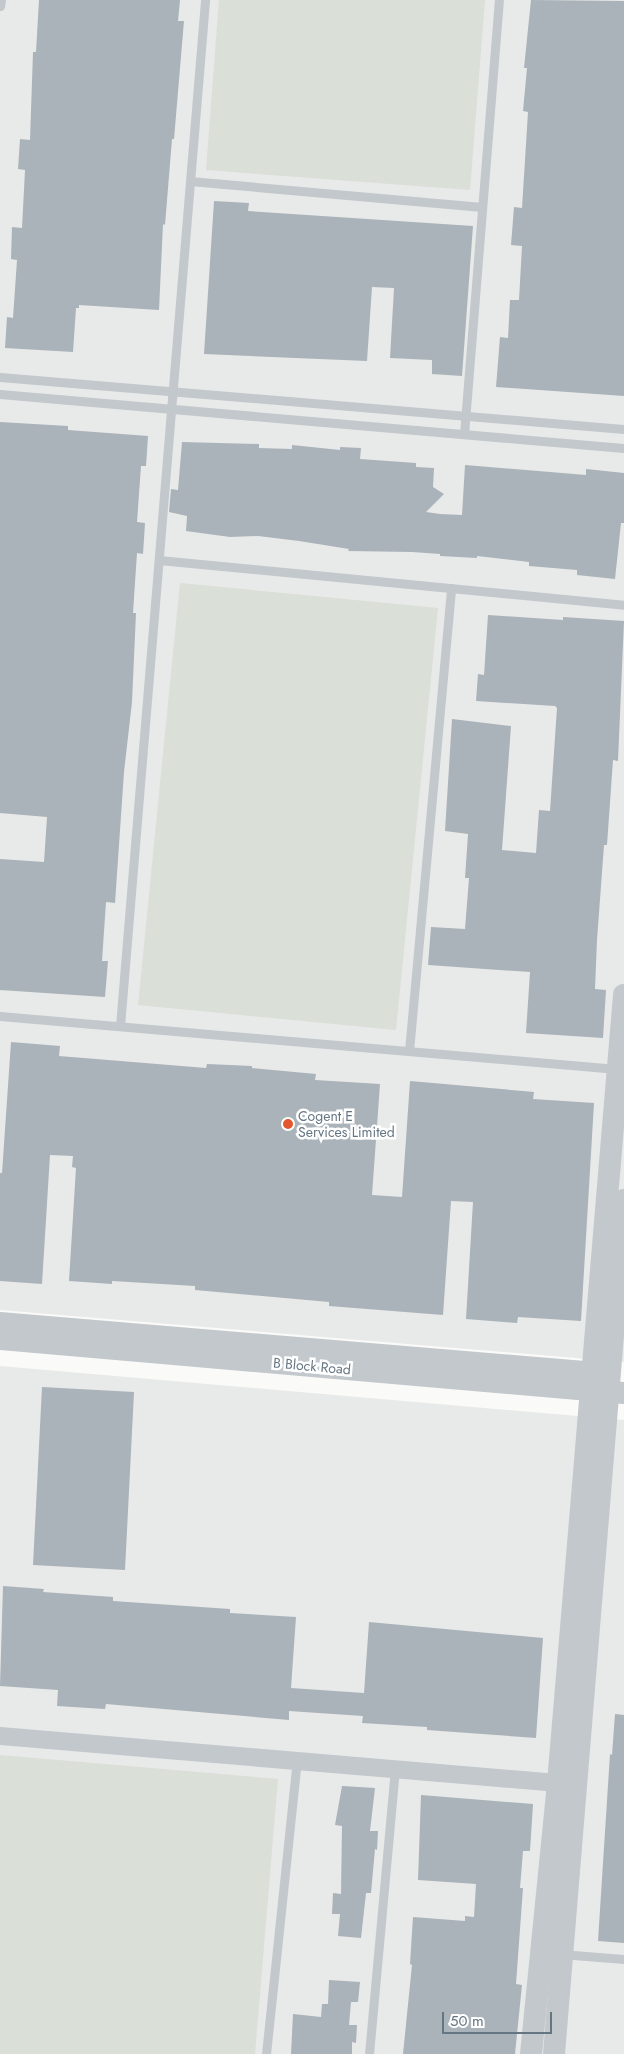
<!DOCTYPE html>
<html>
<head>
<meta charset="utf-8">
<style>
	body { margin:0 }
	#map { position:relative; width:624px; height:2054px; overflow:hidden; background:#fafaf8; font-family:Jost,sans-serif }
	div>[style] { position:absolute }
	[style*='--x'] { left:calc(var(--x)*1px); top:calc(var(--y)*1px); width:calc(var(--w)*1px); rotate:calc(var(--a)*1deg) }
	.built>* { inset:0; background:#e8e9e9 }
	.green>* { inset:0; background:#dadfd7 }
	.building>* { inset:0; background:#aab3b9 }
	.service>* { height:9px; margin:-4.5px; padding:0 4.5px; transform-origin:4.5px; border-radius:4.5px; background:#c3c8cc }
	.minor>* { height:18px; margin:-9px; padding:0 9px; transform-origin:9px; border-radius:9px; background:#c3c8cc }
	.tertiary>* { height:22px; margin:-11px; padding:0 11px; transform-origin:11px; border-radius:11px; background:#c3c8cc }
	.dots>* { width:14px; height:14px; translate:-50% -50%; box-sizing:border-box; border:2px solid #fff; border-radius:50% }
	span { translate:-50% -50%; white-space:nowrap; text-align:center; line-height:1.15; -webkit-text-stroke:5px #fff; paint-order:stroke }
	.poi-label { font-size:14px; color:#657683 }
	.left { translate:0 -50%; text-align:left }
	.street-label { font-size:14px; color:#657683 }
	.scale { position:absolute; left:442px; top:2012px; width:110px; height:22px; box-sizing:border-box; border:2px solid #657683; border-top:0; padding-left:6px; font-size:15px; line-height:18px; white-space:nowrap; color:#657683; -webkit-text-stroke:4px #fff; paint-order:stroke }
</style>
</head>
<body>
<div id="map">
	<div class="built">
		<div style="clip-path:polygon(0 0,624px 0,624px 1362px,0 1310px)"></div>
		<div style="clip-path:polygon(0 1366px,624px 1420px,624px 2054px,0 2054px)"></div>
	</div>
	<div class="green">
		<div style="clip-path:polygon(219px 0,485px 0,470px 190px,206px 170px)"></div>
		<div style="clip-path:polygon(180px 583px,438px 608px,396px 1030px,138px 1005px)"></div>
		<div style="clip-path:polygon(0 1755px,278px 1779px,255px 2054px,0 2054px)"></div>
	</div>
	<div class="building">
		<div style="clip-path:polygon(39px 0,180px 0,178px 21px,184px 21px,174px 139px,172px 139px,165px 225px,163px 224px,159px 310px,79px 305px,79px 308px,76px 308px,73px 352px,5px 348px,7px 317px,13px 318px,17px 260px,11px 259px,12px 227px,22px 228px,25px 170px,18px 169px,20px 139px,30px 140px,33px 52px,36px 52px)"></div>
		<div style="clip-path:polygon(531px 0,624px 1px,624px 396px,496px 387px,500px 337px,508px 338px,510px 300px,519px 300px,522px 246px,511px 245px,514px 207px,522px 208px,528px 112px,523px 111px,527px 68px,524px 68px)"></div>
		<div style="clip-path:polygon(214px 201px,249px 203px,248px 211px,473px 226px,462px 376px,432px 374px,432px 360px,390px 358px,394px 288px,372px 287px,367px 361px,204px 354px)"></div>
		<div style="clip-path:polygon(0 422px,68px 426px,68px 430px,148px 436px,146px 466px,141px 466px,137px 522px,145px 523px,143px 554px,137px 553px,133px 613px,136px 613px,132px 702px,124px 772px,115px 903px,106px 902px,102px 961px,108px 961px,105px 997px,0 990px,0 859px,44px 862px,47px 817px,0 813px)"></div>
		<div style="clip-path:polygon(182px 442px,259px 444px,259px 448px,292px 449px,292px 445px,340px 450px,340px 447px,361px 448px,360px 459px,416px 463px,416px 467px,434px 468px,433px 487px,444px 494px,426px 512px,440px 514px,462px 515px,465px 465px,586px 475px,586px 469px,624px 473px,624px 523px,621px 523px,615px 579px,577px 575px,577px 570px,529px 566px,529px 562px,477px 556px,477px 558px,440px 556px,440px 554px,412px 552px,348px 551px,349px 549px,299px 541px,258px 536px,230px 537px,186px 531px,187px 516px,169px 512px,171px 489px,178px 490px)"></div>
		<div style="clip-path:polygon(488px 615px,563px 620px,563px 617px,624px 621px,618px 761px,613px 760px,607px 845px,604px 845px,597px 940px,595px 989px,606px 990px,603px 1038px,526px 1033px,530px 972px,428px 965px,431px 927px,465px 929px,469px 878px,465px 878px,468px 834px,445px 831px,452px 719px,511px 726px,502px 850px,536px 853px,539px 810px,550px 811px,557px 708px,555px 706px,476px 701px,478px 674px,484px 675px)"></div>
		<div style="clip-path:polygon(11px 1042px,60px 1046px,59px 1056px,206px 1068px,207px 1064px,252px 1066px,252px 1068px,316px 1074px,315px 1080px,380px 1084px,372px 1195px,402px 1197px,410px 1081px,534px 1092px,533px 1099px,594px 1103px,581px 1321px,518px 1317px,517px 1323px,466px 1319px,473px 1202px,451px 1201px,443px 1315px,329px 1306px,329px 1302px,195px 1290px,195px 1286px,112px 1281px,112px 1284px,69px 1281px,76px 1168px,72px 1167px,73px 1156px,50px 1155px,42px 1284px,0 1281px,0 1173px,2px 1173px)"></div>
		<div style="clip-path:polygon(42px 1387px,134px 1392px,125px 1570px,33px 1565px)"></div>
		<div style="clip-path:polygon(3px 1586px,44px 1589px,43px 1592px,113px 1597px,113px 1601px,230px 1609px,230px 1613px,296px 1617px,291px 1688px,364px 1693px,369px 1622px,543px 1638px,536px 1738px,427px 1730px,427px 1727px,362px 1723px,363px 1716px,289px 1711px,289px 1720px,106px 1704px,105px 1709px,57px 1706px,58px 1690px,0 1686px)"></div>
		<div style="clip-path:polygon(615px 1714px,624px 1715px,624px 1943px,598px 1941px,610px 1754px,612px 1755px)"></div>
		<div style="clip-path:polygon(342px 1786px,375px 1788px,370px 1831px,378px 1831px,377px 1850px,375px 1849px,371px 1893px,366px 1893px,361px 1938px,338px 1936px,340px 1914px,332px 1914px,333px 1893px,341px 1894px,342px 1826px,335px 1825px)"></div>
		<div style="clip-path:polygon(421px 1795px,533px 1804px,530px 1851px,523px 1851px,520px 1888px,523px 1888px,516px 1984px,522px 1985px,515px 2054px,403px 2054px,412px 1965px,410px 1964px,413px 1917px,465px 1921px,465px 1916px,474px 1917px,476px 1884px,418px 1880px)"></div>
		<div style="clip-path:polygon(329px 1980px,360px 1982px,358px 2002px,351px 2002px,349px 2025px,357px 2025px,356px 2043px,352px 2042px,352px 2054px,291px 2054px,293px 2014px,321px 2017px,322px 2004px,328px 2004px)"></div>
	</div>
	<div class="service">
		<div style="--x:0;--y:6;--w:6;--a:-81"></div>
		<div style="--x:190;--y:181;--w:293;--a:5.1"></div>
		<div style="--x:0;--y:377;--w:626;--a:4.76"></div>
		<div style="--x:0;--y:394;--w:626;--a:4.95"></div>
		<div style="--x:464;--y:434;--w:435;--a:-85.4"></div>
		<div style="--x:159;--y:560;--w:467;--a:5.5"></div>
		<div style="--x:0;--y:1016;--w:619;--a:4.91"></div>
		<div style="--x:120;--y:1026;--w:1030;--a:-85.26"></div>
		<div style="--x:409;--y:1051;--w:465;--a:-84.8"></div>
		<div style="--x:561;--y:1954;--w:63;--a:4.5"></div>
		<div style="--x:266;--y:2054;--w:295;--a:-84"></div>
		<div style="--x:369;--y:2054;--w:286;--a:-84.8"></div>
	</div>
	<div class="minor">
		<div style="--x:0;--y:1736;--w:572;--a:4.81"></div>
	</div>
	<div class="tertiary">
		<div style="--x:0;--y:1323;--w:610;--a:4.79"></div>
		<div style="--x:0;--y:1339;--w:626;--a:4.95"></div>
		<div style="--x:531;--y:2054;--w:272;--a:-84.3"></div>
		<div style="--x:558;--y:1783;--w:791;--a:-85.21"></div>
		<div style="--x:554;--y:2054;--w:857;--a:-85.31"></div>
	</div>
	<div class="dots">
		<div style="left:288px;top:1124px;background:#e4572e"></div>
	</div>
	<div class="poi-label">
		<span class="left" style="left:298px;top:1124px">Cogent E<br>Services Limited</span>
	</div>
	<div class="street-label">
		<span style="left:312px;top:1366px;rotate:5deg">B Block Road</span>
	</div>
	<div class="scale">50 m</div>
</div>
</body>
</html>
